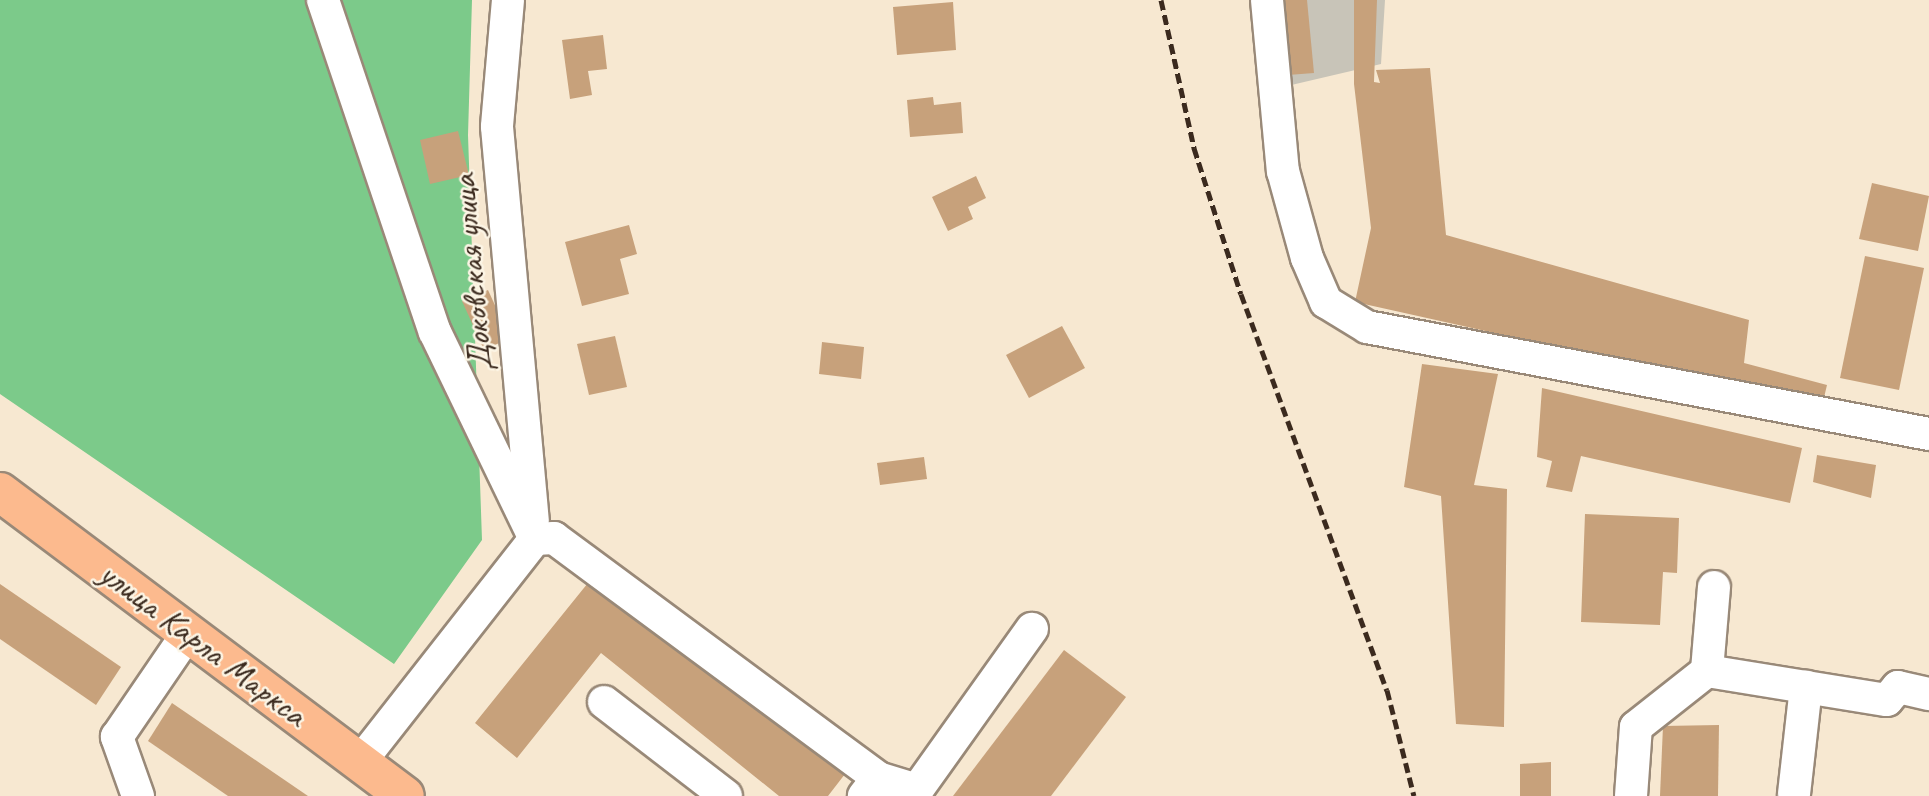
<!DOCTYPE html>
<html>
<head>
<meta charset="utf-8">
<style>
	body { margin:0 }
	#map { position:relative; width:1929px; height:796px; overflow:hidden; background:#f7e8d1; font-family:Caveat,sans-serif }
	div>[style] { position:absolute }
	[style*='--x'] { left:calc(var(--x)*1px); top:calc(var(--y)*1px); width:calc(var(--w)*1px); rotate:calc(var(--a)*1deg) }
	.industrial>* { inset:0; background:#c8c4b8 }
	.green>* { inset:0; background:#7cca8a }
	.building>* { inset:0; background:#c7a17b }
	.roads { filter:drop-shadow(2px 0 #998978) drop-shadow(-2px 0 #998978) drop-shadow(0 2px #998978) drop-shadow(0 -2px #998978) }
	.minor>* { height:32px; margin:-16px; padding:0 16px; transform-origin:16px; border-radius:16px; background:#fff }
	.major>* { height:38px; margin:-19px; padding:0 19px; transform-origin:19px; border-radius:19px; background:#fcba8e }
	.rail>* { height:5px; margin-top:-2.5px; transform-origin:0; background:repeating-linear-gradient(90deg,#3b2a1e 0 10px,transparent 0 15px) }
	span { translate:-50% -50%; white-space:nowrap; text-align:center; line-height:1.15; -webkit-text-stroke:5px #fcf5e5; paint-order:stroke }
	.street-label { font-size:35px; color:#3b2a1e }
</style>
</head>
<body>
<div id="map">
	<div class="industrial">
		<div style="clip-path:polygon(1258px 0,1385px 0,1381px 64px,1261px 92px)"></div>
	</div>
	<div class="green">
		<div style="clip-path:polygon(0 0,472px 0,468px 135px,482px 540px,394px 664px,0 394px)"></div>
	</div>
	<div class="building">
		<div style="clip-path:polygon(1281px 0,1307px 0,1314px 73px,1288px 75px)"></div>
		<div style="clip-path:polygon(1354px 0,1377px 0,1374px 82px,1380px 83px,1376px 70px,1430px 68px,1446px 235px,1749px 320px,1744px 363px,1827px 385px,1822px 406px,1355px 302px,1371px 228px,1354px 84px)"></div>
		<div style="clip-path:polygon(953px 2px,956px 50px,897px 55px,893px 7px)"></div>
		<div style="clip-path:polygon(603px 35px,607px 69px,588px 71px,592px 95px,570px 99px,562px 40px)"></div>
		<div style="clip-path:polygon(933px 97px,934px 105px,961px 102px,963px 133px,910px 137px,907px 100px)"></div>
		<div style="clip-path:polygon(458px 131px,469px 175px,430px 184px,420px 140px)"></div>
		<div style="clip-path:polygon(976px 176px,986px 198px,968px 207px,973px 219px,948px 231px,932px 197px)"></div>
		<div style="clip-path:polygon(1872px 183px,1929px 196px,1918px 251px,1859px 239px)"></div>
		<div style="clip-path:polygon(629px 225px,637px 254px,620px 259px,629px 294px,582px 306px,565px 242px)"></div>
		<div style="clip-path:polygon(1865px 256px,1924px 268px,1899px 390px,1840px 378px)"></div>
		<div style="clip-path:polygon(488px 290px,510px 338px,484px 350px,462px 301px)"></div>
		<div style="clip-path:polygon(1062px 326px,1085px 368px,1029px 398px,1006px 355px)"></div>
		<div style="clip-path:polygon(615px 336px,627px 387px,589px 395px,577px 344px)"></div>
		<div style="clip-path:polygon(822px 342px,864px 347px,861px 379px,819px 374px)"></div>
		<div style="clip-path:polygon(1422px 364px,1498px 374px,1474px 485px,1507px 489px,1504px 727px,1456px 724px,1441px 496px,1404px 487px)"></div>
		<div style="clip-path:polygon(1542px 388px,1802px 448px,1790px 503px,1581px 456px,1572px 492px,1546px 487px,1552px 461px,1537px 457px)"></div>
		<div style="clip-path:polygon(1817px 455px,1876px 465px,1871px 498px,1813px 482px)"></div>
		<div style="clip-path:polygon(924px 457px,927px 479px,880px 485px,877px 463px)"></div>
		<div style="clip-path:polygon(1585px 514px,1679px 518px,1677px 573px,1663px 572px,1660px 625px,1581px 622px)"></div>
		<div style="clip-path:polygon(596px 573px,845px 774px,828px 796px,779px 796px,601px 653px,517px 758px,475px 723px)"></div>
		<div style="clip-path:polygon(0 584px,121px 667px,96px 705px,0 639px)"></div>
		<div style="clip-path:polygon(1064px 650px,1126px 697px,1051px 796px,953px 796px)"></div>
		<div style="clip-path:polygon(172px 703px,308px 796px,228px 796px,148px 741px)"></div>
		<div style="clip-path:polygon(1719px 725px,1718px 796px,1660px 796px,1663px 726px)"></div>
		<div style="clip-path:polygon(1551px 762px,1551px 796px,1520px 796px,1520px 764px)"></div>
	</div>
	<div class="roads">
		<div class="minor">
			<div style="--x:323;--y:0;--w:350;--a:71.4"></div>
			<div style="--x:435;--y:332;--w:230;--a:64.2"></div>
			<div style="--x:508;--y:0;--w:127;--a:95"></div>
			<div style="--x:497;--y:127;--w:395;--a:84.8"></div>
			<div style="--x:1267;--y:0;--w:172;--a:84.7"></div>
			<div style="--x:1283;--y:171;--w:90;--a:74.6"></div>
			<div style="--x:1307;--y:258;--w:48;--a:66.6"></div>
			<div style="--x:1326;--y:302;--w:48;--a:31.4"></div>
			<div style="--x:1367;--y:327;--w:572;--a:10.78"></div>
			<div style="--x:1714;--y:587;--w:84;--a:94.8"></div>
			<div style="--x:1707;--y:671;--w:182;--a:9.2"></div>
			<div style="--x:1887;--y:700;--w:17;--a:-50"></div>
			<div style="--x:1898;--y:687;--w:32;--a:13"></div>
			<div style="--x:604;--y:702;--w:154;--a:37.6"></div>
			<div style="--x:360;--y:762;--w:283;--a:-51.9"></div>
			<div style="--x:535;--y:539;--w:19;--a:-3"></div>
			<div style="--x:554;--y:538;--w:403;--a:36.5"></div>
			<div style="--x:878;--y:778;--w:23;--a:128"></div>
			<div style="--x:878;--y:778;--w:41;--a:17.1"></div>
			<div style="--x:917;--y:790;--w:198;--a:-54.5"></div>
			<div style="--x:1794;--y:794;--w:108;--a:-83.6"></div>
			<div style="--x:138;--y:796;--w:63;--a:-109.6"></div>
			<div style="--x:117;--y:737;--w:126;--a:-55.7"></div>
			<div style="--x:1631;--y:796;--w:69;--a:-85.9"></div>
			<div style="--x:1636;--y:727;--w:90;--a:-38.3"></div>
		</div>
		<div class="major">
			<div style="--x:0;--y:492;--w:506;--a:36.89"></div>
		</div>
	</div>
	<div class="rail">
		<div style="--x:1161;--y:0;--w:152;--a:77.4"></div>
		<div style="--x:1194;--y:148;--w:153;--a:72.2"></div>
		<div style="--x:1241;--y:294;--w:422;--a:69.8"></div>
		<div style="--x:1387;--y:690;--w:109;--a:75.7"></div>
	</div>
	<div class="street-label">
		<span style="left:472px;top:273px;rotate:-95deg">Доковская улица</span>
		<span style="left:203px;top:644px;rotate:37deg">улица Карла Маркса</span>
	</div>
</div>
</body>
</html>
